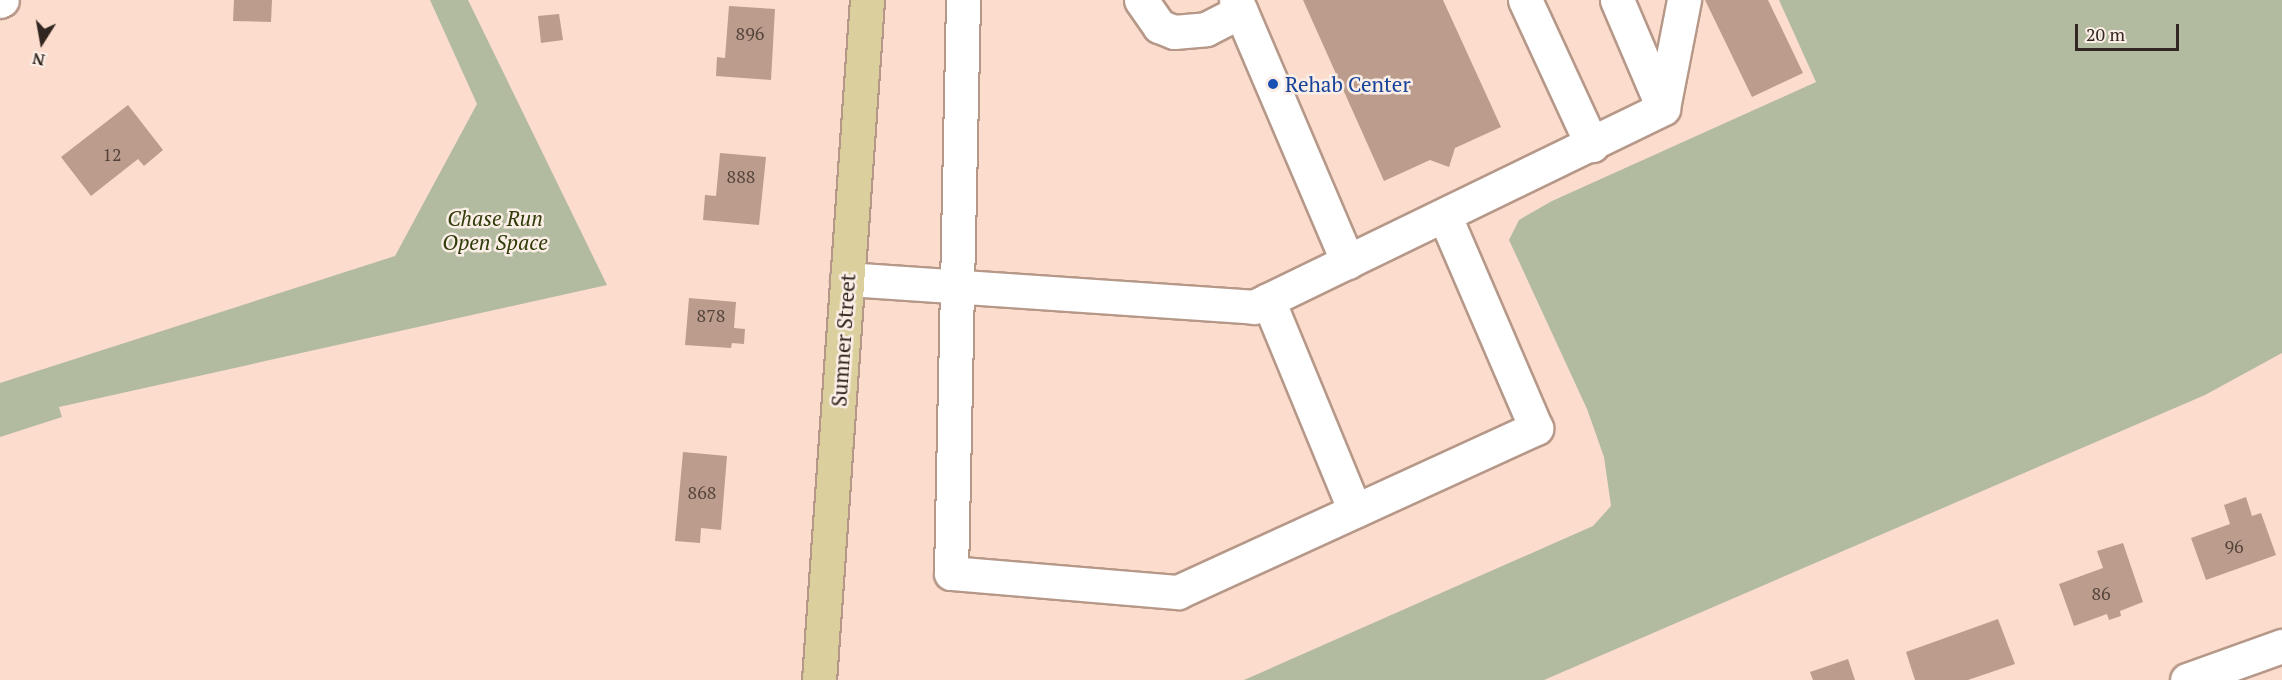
<!DOCTYPE html>
<html>
<head>
<meta charset="utf-8">
<style>
	body { margin:0 }
	#map { position:relative; width:2282px; height:680px; overflow:hidden; background:#fcdccc; font-family:"PT Serif",serif }
	div>[style] { position:absolute }
	[style*='--x'] { left:calc(var(--x)*1px); top:calc(var(--y)*1px); width:calc(var(--w)*1px); rotate:calc(var(--a)*1deg) }
	.green>* { inset:0; background:#b2bba0 }
	.building>* { inset:0; background:#bc9d8d }
	.roads { filter:drop-shadow(2px 0 #b69889) drop-shadow(-2px 0 #b69889) drop-shadow(0 2px #b69889) drop-shadow(0 -2px #b69889) }
	.minor>* { height:33px; margin:-16.5px; padding:0 16.5px; transform-origin:16.5px; border-radius:16.5px; background:#fff }
	.major>* { height:33px; margin:-16.5px; padding:0 16.5px; transform-origin:16.5px; border-radius:16.5px; background:#dacf9d }
	.dots>* { width:16px; height:16px; translate:-50% -50%; box-sizing:border-box; border:3px solid #fbeee7; border-radius:50% }
	span { translate:-50% -50%; white-space:nowrap; text-align:center; line-height:1.15; -webkit-text-stroke:5px #fbeee7; paint-order:stroke }
	.number-label { font-size:18px; color:#54443b }
	.number-label span { -webkit-text-stroke-width:0 }
	.transit-label { font-size:21px; color:#164399 }
	.left { translate:0 -50%; text-align:left }
	.park-label { font-size:21px; color:#303c08; font-style:italic }
	.street-label { font-size:21px; color:#322720 }
	.north { position:absolute; left:12px; top:12px; width:60px; height:60px; -webkit-text-stroke:4px #fbeee7; paint-order:stroke; rotate:191deg; font-size:16px; font-weight:700; line-height:24px; text-align:center; color:#322720 }
	.north::after { content:''; display:block; margin:auto; width:21px; height:27px; background:#322720; clip-path:polygon(50% 0,100% 100%,50% 72%,0 100%) }
	.scale { position:absolute; left:2075px; top:24px; width:104px; height:27px; box-sizing:border-box; border:3px solid #322720; border-top:0; padding-left:8px; font-size:18px; line-height:21px; white-space:nowrap; color:#322720; -webkit-text-stroke:4px #fbeee7; paint-order:stroke }
</style>
</head>
<body>
<div id="map">
	<div class="green">
		<div style="clip-path:polygon(430px 0,468px 0,607px 285px,59px 407px,62px 417px,0 437px,0 383px,395px 256px,477px 104px)"></div>
		<div style="clip-path:polygon(1779px 0,2282px 0,2282px 353px,2205px 395px,1544px 680px,1244px 680px,1593px 526px,1611px 506px,1604px 457px,1587px 409px,1509px 240px,1519px 220px,1552px 201px,1816px 82px)"></div>
	</div>
	<div class="building">
		<div style="clip-path:polygon(234px 0,272px 0,271px 22px,233px 21px)"></div>
		<div style="clip-path:polygon(1303px 0,1443px 0,1501px 127px,1455px 148px,1449px 167px,1430px 160px,1384px 181px)"></div>
		<div style="clip-path:polygon(1705px 0,1768px 0,1803px 73px,1752px 97px)"></div>
		<div style="clip-path:polygon(729px 6px,775px 9px,771px 80px,716px 76px,717px 57px,725px 58px)"></div>
		<div style="clip-path:polygon(559px 14px,563px 40px,541px 43px,538px 16px)"></div>
		<div style="clip-path:polygon(128px 105px,163px 150px,144px 166px,138px 159px,91px 196px,61px 157px)"></div>
		<div style="clip-path:polygon(720px 153px,766px 157px,759px 225px,703px 220px,705px 195px,716px 196px)"></div>
		<div style="clip-path:polygon(689px 298px,736px 302px,734px 328px,745px 329px,744px 344px,732px 343px,731px 348px,685px 345px)"></div>
		<div style="clip-path:polygon(683px 452px,727px 456px,721px 530px,701px 528px,700px 543px,675px 541px)"></div>
		<div style="clip-path:polygon(2246px 497px,2252px 516px,2261px 513px,2276px 555px,2206px 580px,2191px 538px,2230px 524px,2224px 505px)"></div>
		<div style="clip-path:polygon(2123px 543px,2143px 602px,2120px 611px,2121px 616px,2109px 620px,2107px 614px,2074px 626px,2059px 584px,2103px 568px,2097px 551px)"></div>
		<div style="clip-path:polygon(1998px 619px,2015px 664px,1968px 680px,1915px 680px,1906px 652px)"></div>
		<div style="clip-path:polygon(1848px 659px,1855px 680px,1813px 680px,1810px 672px)"></div>
	</div>
	<div class="roads">
		<div class="minor">
			<div style="--x:963;--y:0;--w:573;--a:91.2"></div>
			<div style="--x:951;--y:573;--w:228;--a:4.8"></div>
			<div style="--x:1178;--y:592;--w:394;--a:-24.6"></div>
			<div style="--x:1536;--y:428;--w:230;--a:-113.3"></div>
			<div style="--x:1141;--y:0;--w:32;--a:55"></div>
			<div style="--x:1159;--y:26;--w:16;--a:22"></div>
			<div style="--x:1174;--y:32;--w:32;--a:-5"></div>
			<div style="--x:1206;--y:29;--w:39;--a:-27"></div>
			<div style="--x:1236;--y:0;--w:285;--a:66.9"></div>
			<div style="--x:1525;--y:0;--w:160;--a:65.2"></div>
			<div style="--x:1617;--y:0;--w:117;--a:66.9"></div>
			<div style="--x:0;--y:1;--w:2;--a:-27"></div>
			<div style="--x:847;--y:279;--w:408;--a:3.9"></div>
			<div style="--x:1254;--y:307;--w:455;--a:-25.9"></div>
			<div style="--x:1663;--y:108;--w:110;--a:-79"></div>
			<div style="--x:1268;--y:300;--w:228;--a:67.6"></div>
			<div style="--x:2187;--y:680;--w:101;--a:-19.7"></div>
		</div>
		<div class="major">
			<div style="--x:819;--y:680;--w:682;--a:-85.96"></div>
		</div>
	</div>
	<div class="dots">
		<div style="left:1273px;top:84px;background:#1a4fb4"></div>
	</div>
	<div class="number-label">
		<span style="left:750px;top:33px">896</span>
		<span style="left:112px;top:154px">12</span>
		<span style="left:741px;top:176px">888</span>
		<span style="left:711px;top:315px">878</span>
		<span style="left:702px;top:492px">868</span>
		<span style="left:2234px;top:546px">96</span>
		<span style="left:2101px;top:593px">86</span>
	</div>
	<div class="transit-label">
		<span class="left" style="left:1285px;top:84px">Rehab Center</span>
	</div>
	<div class="park-label">
		<span style="left:495px;top:230px">Chase Run<br>Open Space</span>
	</div>
	<div class="street-label">
		<span style="left:843px;top:340px;rotate:-86deg">Sumner Street</span>
	</div>
	<div class="north">N</div>
	<div class="scale">20 m</div>
</div>
</body>
</html>
